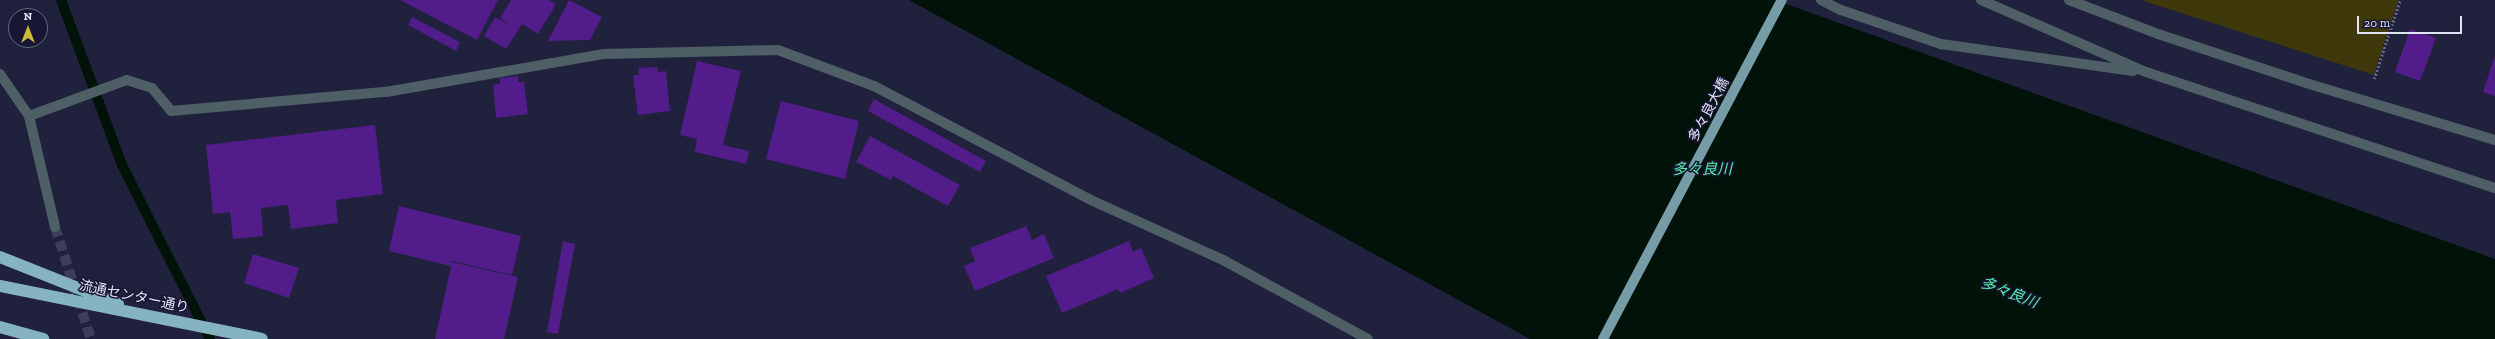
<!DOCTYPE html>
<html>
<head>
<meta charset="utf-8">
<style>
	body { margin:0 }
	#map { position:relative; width:2495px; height:339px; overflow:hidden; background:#20213d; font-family:"Zilla Slab","Noto Sans JP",serif }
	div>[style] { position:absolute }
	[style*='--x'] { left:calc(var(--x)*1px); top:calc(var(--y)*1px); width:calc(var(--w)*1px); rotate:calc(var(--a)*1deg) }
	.green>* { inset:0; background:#3f380b }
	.water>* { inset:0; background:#011209 }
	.stream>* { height:10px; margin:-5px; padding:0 5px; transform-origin:5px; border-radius:5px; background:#011209 }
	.building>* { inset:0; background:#521c8b }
	.minor-tunnel>* { height:10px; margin-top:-5px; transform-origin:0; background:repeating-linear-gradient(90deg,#3d3e59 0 10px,transparent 0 15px) }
	.path>* { height:2.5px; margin-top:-1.25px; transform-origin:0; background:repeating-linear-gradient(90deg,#64657e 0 2px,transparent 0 4px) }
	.minor>* { height:10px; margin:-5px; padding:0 5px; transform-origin:5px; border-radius:5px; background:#4e6066 }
	.major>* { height:10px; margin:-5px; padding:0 5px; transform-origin:5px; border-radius:5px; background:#769ca8 }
	.highway>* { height:12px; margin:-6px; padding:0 6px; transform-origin:6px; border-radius:6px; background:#86b3c2 }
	span { translate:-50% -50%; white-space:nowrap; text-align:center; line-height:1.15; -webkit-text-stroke:3px #171733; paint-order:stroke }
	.street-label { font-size:14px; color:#e0e2f5 }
	.water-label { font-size:15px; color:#54e9a6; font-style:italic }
	.north { position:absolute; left:8px; top:8px; width:40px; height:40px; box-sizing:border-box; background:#171733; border:1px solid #676881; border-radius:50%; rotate:0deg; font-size:11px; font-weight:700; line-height:16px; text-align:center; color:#e0e2f5 }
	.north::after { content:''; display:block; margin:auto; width:14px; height:18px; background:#cdb938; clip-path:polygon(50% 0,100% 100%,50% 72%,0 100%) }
	.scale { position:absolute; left:2357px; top:16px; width:105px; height:18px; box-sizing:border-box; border:2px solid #e0e2f5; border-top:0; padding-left:5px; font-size:12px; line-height:14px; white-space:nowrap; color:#e0e2f5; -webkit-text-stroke:3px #171733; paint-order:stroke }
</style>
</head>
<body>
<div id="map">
	<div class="green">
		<div style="clip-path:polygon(2141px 0,2398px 0,2374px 75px)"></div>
	</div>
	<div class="water">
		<div style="clip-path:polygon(909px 0,1775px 0,2495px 259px,2495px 339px,1530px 339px)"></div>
	</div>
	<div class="stream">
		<div style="--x:61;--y:0;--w:176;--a:69.7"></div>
		<div style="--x:122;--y:165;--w:195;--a:63.2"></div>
	</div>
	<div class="building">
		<div style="clip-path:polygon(400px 0,498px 0,477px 40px)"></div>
		<div style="clip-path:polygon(511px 0,549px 0,556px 4px,538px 34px,522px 24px,506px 49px,484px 36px,495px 17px,512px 26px,500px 18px)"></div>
		<div style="clip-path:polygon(569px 0,602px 17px,590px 40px,548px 41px)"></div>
		<div style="clip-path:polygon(412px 17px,460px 42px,456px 51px,408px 25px)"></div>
		<div style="clip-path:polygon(2410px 29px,2436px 38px,2420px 81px,2395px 72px)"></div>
		<div style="clip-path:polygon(2495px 56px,2495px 96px,2483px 92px)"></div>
		<div style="clip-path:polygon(697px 61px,741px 71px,723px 145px,749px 151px,746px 164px,695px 152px,697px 139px,680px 135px)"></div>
		<div style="clip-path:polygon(657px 67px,658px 72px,666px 71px,670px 111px,638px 115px,633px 75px,639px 75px,638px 68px)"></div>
		<div style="clip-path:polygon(518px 76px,518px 82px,524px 82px,528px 114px,496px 118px,493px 85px,500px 83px,500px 78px)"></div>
		<div style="clip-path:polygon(874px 99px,986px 161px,980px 172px,868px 111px)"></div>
		<div style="clip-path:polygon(781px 101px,859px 121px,845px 179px,766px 159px)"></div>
		<div style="clip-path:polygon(375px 125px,383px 194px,336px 200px,338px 223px,291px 229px,288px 205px,261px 208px,263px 236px,233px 239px,230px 212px,213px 214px,206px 145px)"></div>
		<div style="clip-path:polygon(870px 136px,960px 185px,948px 206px,893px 176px,891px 180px,856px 162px)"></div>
		<div style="clip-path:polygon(399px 206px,521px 236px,512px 275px,452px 261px,451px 266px,389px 251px)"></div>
		<div style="clip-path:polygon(1026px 226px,1032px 240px,1044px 234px,1054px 258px,975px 291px,964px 266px,975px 261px,970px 248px)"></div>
		<div style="clip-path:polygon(563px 241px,575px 244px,558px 334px,547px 332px)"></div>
		<div style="clip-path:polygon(1129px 241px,1133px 252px,1141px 248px,1154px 278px,1120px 293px,1118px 289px,1062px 313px,1046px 276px)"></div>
		<div style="clip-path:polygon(253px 254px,299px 268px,289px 298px,244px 283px)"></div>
		<div style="clip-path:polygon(452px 262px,518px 277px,504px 339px,435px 339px)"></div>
	</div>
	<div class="minor-tunnel">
		<div style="--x:55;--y:227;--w:118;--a:72.2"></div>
	</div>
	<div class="path">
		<div style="--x:2374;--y:79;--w:83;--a:-71.8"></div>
	</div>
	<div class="minor">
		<div style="--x:1821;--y:0;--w:22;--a:27"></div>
		<div style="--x:1841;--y:10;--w:106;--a:18.8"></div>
		<div style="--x:1941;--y:44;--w:194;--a:8"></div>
		<div style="--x:1981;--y:0;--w:180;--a:23.6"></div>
		<div style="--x:2146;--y:72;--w:368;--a:18.4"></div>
		<div style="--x:2069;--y:0;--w:95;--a:20.9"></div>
		<div style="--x:2158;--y:34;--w:156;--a:18.3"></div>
		<div style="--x:2306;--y:83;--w:197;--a:16.8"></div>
		<div style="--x:0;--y:74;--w:51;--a:55.4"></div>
		<div style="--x:29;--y:116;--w:114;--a:76.8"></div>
		<div style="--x:29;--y:116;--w:104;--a:-20.2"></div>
		<div style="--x:127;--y:80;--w:26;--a:18"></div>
		<div style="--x:152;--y:88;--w:30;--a:50"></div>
		<div style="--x:171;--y:111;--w:216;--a:-5.1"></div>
		<div style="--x:386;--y:92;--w:220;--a:-9.9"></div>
		<div style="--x:603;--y:54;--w:175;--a:-1.3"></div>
		<div style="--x:778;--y:50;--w:103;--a:20.6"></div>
		<div style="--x:874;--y:86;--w:247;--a:27.7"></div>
		<div style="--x:1093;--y:201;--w:143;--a:24.4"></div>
		<div style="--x:1223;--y:260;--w:165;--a:28.6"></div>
	</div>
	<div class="major">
		<div style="--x:1603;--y:339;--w:383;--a:-62.2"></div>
	</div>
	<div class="highway">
		<div style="--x:0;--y:257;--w:127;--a:21.7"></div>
		<div style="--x:0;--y:286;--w:267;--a:11.4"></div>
		<div style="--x:0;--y:327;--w:45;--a:15.6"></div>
	</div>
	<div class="street-label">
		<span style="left:1709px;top:110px;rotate:-62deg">多々良大橋</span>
		<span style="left:134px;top:297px;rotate:12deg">流通センター通り</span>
	</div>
	<div class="water-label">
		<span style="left:1702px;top:170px">多々良川</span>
		<span style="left:2009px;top:293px;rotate:21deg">多々良川</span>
	</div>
	<div class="north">N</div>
	<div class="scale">20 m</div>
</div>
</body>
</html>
